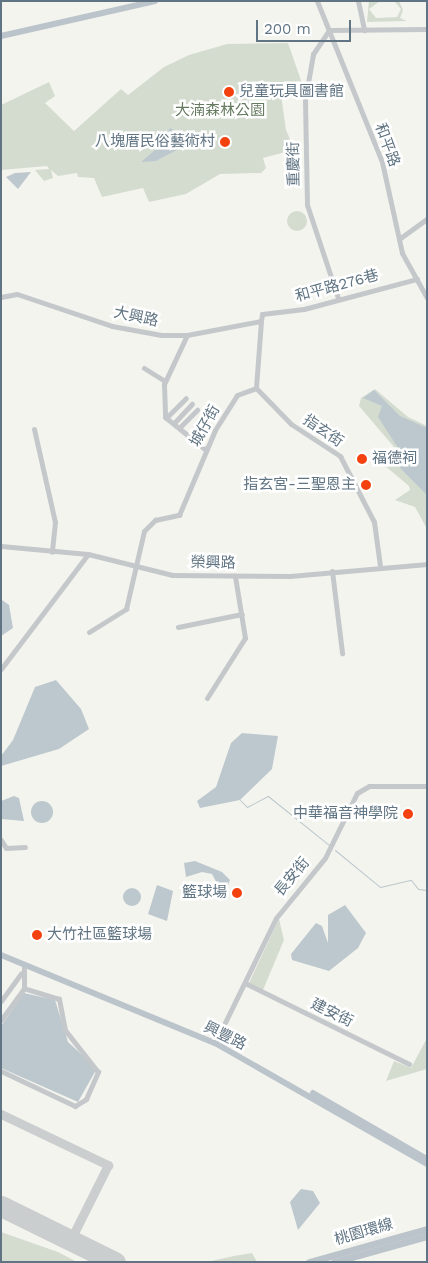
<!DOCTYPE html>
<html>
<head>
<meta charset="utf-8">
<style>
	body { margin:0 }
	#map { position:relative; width:428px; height:1263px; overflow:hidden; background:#f4f4ef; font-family:"Work Sans","Noto Sans TC",sans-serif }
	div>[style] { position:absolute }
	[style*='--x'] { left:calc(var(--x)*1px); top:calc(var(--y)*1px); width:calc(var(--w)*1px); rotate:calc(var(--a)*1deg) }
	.green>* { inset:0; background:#d4dcd0 }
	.round { border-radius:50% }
	.water>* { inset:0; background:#bcc8cd }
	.stream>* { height:1px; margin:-0.5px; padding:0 0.5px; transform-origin:0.5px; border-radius:0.5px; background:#bcc8cd }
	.taxiway>* { height:9px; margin:-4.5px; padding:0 4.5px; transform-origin:4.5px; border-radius:4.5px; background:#cbcece }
	.runway>* { height:21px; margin:-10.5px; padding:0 10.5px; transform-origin:10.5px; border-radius:10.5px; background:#cbcece }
	.minor>* { height:5px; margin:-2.5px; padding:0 2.5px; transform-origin:2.5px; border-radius:2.5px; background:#c5c8cb }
	.major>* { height:6px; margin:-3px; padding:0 3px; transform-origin:3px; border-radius:3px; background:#bcc4cb }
	.highway>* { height:7px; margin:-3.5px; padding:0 3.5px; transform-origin:3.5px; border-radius:3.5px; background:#bcc4cb }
	.dots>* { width:14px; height:14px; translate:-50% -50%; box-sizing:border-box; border:2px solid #fff; border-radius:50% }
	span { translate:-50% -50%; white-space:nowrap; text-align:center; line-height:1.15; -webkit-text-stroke:5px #fff; paint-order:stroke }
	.poi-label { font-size:15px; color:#607483 }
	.left { translate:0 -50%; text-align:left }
	.right { translate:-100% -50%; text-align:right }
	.park-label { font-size:15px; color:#657a5f }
	.street-label { font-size:15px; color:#607483 }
	.frame { position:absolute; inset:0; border:2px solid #607483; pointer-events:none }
	.scale { position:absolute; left:256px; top:20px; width:95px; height:22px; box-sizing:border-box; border:2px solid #607483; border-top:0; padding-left:6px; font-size:15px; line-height:18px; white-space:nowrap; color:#607483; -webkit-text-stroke:4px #fff; paint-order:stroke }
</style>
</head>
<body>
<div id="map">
	<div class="green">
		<div style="clip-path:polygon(369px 1px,380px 1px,369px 9px,376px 18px,397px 17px,401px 9px,394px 1px,399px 1px,403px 10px,400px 18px,407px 21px,367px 22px)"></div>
		<div style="clip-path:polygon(288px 43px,303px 86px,281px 94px,286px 130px,297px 155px,289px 151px,263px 158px,266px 168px,261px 173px,220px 174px,186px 194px,149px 202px,143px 188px,102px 197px,94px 178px,78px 177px,77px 173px,58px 176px,51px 170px,53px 178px,44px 181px,35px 170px,49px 169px,47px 166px,1px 170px,1px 105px,49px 82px,55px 96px,45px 103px,74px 131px,121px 89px,128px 95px,164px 67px,189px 55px,227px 44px)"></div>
		<div class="round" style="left:287px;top:211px;width:20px;height:20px"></div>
		<div style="clip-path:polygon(375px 389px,408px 417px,427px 426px,427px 529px,415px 507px,395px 500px,410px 490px,409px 486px,378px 460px,379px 452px,400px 454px,359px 406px,361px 398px)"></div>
		<div style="clip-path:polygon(279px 919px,284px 940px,263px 990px,249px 983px)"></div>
		<div style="clip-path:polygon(427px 1038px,427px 1069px,386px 1081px,394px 1061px,411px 1068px)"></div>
		<div style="clip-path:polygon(1px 1232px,58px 1252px,77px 1262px,1px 1262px)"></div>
		<div style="clip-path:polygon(252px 1253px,257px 1262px,207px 1262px,234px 1256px)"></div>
	</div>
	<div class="water">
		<div style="clip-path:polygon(170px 128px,181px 134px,182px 147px,156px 161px,141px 162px,162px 144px)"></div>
		<div style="clip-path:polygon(31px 172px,18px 189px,6px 177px,15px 173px)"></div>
		<div style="clip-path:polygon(374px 390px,400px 416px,427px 428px,427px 495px,399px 467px,383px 461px,402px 454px,378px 417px,382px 406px,363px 398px)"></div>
		<div style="clip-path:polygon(2px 600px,9px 605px,13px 628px,1px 636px)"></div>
		<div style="clip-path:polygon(56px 680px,81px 709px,89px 729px,59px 749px,1px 766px,1px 756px,13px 740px,35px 687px)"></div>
		<div style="clip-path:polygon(242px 733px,278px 736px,272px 769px,240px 800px,200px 808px,197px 801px,216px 787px,231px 743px)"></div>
		<div style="clip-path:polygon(14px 796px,19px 798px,24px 821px,1px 819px,1px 801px)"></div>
		<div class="round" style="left:31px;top:801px;width:22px;height:22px"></div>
		<div style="clip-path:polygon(195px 861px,222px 872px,230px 880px,228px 885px,220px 889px,212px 874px,202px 872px,186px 877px,184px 863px)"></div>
		<div style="clip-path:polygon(157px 885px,173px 891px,167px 921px,148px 914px)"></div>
		<div class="round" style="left:123px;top:888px;width:18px;height:18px"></div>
		<div style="clip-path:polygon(345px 905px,366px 933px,358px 948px,329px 971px,292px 960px,291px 954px,316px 923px,322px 926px,328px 943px,328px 915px)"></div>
		<div style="clip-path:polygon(24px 993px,55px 1000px,68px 1042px,94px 1066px,96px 1070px,78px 1102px,1px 1068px,1px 1026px)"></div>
		<div style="clip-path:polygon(301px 1189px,313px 1191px,320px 1203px,298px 1230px,290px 1202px)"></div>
	</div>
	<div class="stream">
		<div style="--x:240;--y:800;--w:10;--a:45"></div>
		<div style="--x:247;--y:807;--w:24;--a:-28"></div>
		<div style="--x:268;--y:796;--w:78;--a:38.8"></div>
		<div style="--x:335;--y:850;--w:58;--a:39.4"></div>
		<div style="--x:380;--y:887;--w:32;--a:-13"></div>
		<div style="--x:411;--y:880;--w:11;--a:52"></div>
		<div style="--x:418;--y:889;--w:9;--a:6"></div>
	</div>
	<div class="taxiway">
		<div style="--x:1;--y:1114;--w:119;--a:25.5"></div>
		<div style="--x:108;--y:1165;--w:83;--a:116.6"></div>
	</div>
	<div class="runway">
		<div style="--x:1;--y:1206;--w:127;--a:26.2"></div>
	</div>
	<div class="minor">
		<div style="--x:317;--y:1;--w:174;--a:68"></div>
		<div style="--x:382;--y:162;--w:93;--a:77.6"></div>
		<div style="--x:402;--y:253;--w:51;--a:60.9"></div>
		<div style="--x:358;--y:1;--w:30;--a:78"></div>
		<div style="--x:399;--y:239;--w:34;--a:-36"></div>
		<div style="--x:1;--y:297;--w:16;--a:-11"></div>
		<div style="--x:17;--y:294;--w:100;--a:18.6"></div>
		<div style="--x:112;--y:326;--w:50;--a:10.4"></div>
		<div style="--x:161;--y:335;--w:26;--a:0"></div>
		<div style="--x:187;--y:335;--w:75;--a:-10.7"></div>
		<div style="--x:261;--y:321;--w:7;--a:-82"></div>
		<div style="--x:262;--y:314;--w:42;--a:-6.8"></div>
		<div style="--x:304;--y:309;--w:117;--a:-14.9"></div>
		<div style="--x:338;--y:298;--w:98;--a:-108.4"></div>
		<div style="--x:307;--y:205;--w:105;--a:-91.1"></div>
		<div style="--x:305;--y:100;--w:47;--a:-80.1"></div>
		<div style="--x:313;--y:54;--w:29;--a:-56"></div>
		<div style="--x:329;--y:30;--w:98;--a:-0.6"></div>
		<div style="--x:261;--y:321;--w:67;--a:94.3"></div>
		<div style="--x:256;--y:388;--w:50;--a:45.8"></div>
		<div style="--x:291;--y:424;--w:59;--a:33.1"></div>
		<div style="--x:340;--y:456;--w:74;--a:62.7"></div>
		<div style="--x:374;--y:522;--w:44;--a:82.2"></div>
		<div style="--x:187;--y:335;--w:54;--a:115.1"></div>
		<div style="--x:164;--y:384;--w:33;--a:88"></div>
		<div style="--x:165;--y:417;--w:53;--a:38.8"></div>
		<div style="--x:144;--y:368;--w:25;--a:32"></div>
		<div style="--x:166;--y:418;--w:28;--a:-45"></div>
		<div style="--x:175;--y:422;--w:25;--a:-47"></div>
		<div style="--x:181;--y:426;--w:23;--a:-45"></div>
		<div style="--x:34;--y:429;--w:95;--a:77.3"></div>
		<div style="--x:55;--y:522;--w:30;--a:96"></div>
		<div style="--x:1;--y:546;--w:87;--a:5.3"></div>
		<div style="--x:88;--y:554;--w:87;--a:14"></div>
		<div style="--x:172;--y:575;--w:118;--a:0.5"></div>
		<div style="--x:290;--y:576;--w:138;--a:-5"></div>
		<div style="--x:332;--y:571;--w:83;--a:83"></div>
		<div style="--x:178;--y:627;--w:65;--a:-11.5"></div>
		<div style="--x:89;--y:632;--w:44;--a:-31.9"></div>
		<div style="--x:126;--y:609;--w:80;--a:-77"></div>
		<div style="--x:144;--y:531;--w:16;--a:-45"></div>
		<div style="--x:155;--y:520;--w:25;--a:-12"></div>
		<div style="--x:179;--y:515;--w:92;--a:-67"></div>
		<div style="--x:215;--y:430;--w:41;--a:-57.8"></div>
		<div style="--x:237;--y:395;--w:20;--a:-20"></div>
		<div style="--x:1;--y:669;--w:144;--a:-52.9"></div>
		<div style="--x:207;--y:698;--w:71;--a:-57.7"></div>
		<div style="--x:245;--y:638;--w:63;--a:-99.2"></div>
		<div style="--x:1;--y:840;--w:9;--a:58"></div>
		<div style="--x:6;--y:848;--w:19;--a:-3"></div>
		<div style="--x:245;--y:983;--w:183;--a:26.3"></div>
		<div style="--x:1;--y:1001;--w:34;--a:-54"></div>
		<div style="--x:1;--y:1020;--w:39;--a:-54"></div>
		<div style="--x:24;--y:988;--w:24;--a:-90"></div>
		<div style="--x:215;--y:1043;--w:139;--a:-64"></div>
		<div style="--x:276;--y:918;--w:77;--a:-50.8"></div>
		<div style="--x:325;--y:858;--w:72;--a:-63.8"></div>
		<div style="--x:357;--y:793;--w:14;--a:-30"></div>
		<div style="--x:369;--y:786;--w:58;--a:0"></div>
		<div style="--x:1;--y:1071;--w:82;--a:25.3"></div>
		<div style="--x:75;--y:1106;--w:13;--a:-32"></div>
		<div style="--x:86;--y:1099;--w:30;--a:-66"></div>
		<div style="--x:98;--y:1072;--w:53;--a:-128.2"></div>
		<div style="--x:65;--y:1030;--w:32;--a:-101"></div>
		<div style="--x:59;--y:999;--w:37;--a:-163"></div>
	</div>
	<div class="major">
		<div style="--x:1;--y:36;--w:158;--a:-12.8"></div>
		<div style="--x:1;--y:955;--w:231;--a:22.4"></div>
		<div style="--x:215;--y:1043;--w:244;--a:29.7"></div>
		<div style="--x:313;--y:1093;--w:132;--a:30.1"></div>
	</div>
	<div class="highway">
		<div style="--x:309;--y:1262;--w:123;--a:-15.6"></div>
		<div style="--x:334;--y:1262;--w:97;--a:-15.6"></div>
	</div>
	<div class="dots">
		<div style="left:229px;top:92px;background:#f34110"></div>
		<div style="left:225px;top:142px;background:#f34110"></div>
		<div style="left:362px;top:459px;background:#f34110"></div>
		<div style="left:366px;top:485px;background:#f34110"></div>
		<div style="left:408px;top:814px;background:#f34110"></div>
		<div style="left:237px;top:893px;background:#f34110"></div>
		<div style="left:37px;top:935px;background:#f34110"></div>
	</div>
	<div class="poi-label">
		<span class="left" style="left:239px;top:92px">兒童玩具圖書館</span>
		<span class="right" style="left:215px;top:142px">八塊厝民俗藝術村</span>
		<span class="left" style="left:372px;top:459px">福德祠</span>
		<span class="right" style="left:356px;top:485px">指玄宮-三聖恩主</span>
		<span class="right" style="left:398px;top:814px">中華福音神學院</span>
		<span class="right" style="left:227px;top:893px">籃球場</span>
		<span class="left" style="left:47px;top:935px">大竹社區籃球場</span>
	</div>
	<div class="park-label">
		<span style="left:220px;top:111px">大湳森林公園</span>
	</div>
	<div class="street-label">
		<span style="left:387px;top:145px;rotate:70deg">和平路</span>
		<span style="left:294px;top:164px;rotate:-91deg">重慶街</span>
		<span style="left:337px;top:286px;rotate:-15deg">和平路276巷</span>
		<span style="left:136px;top:317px;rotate:12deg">大興路</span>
		<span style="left:205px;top:426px;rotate:-61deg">城仔街</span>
		<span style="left:323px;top:431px;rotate:34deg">指玄街</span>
		<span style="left:213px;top:563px;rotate:1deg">榮興路</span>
		<span style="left:292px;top:877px;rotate:-50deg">長安街</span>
		<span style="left:332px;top:1013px;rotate:26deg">建安街</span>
		<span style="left:225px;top:1036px;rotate:26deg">興豐路</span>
		<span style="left:364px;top:1232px;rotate:-16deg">桃園環線</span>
	</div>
	<div class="frame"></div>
	<div class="scale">200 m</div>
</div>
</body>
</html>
